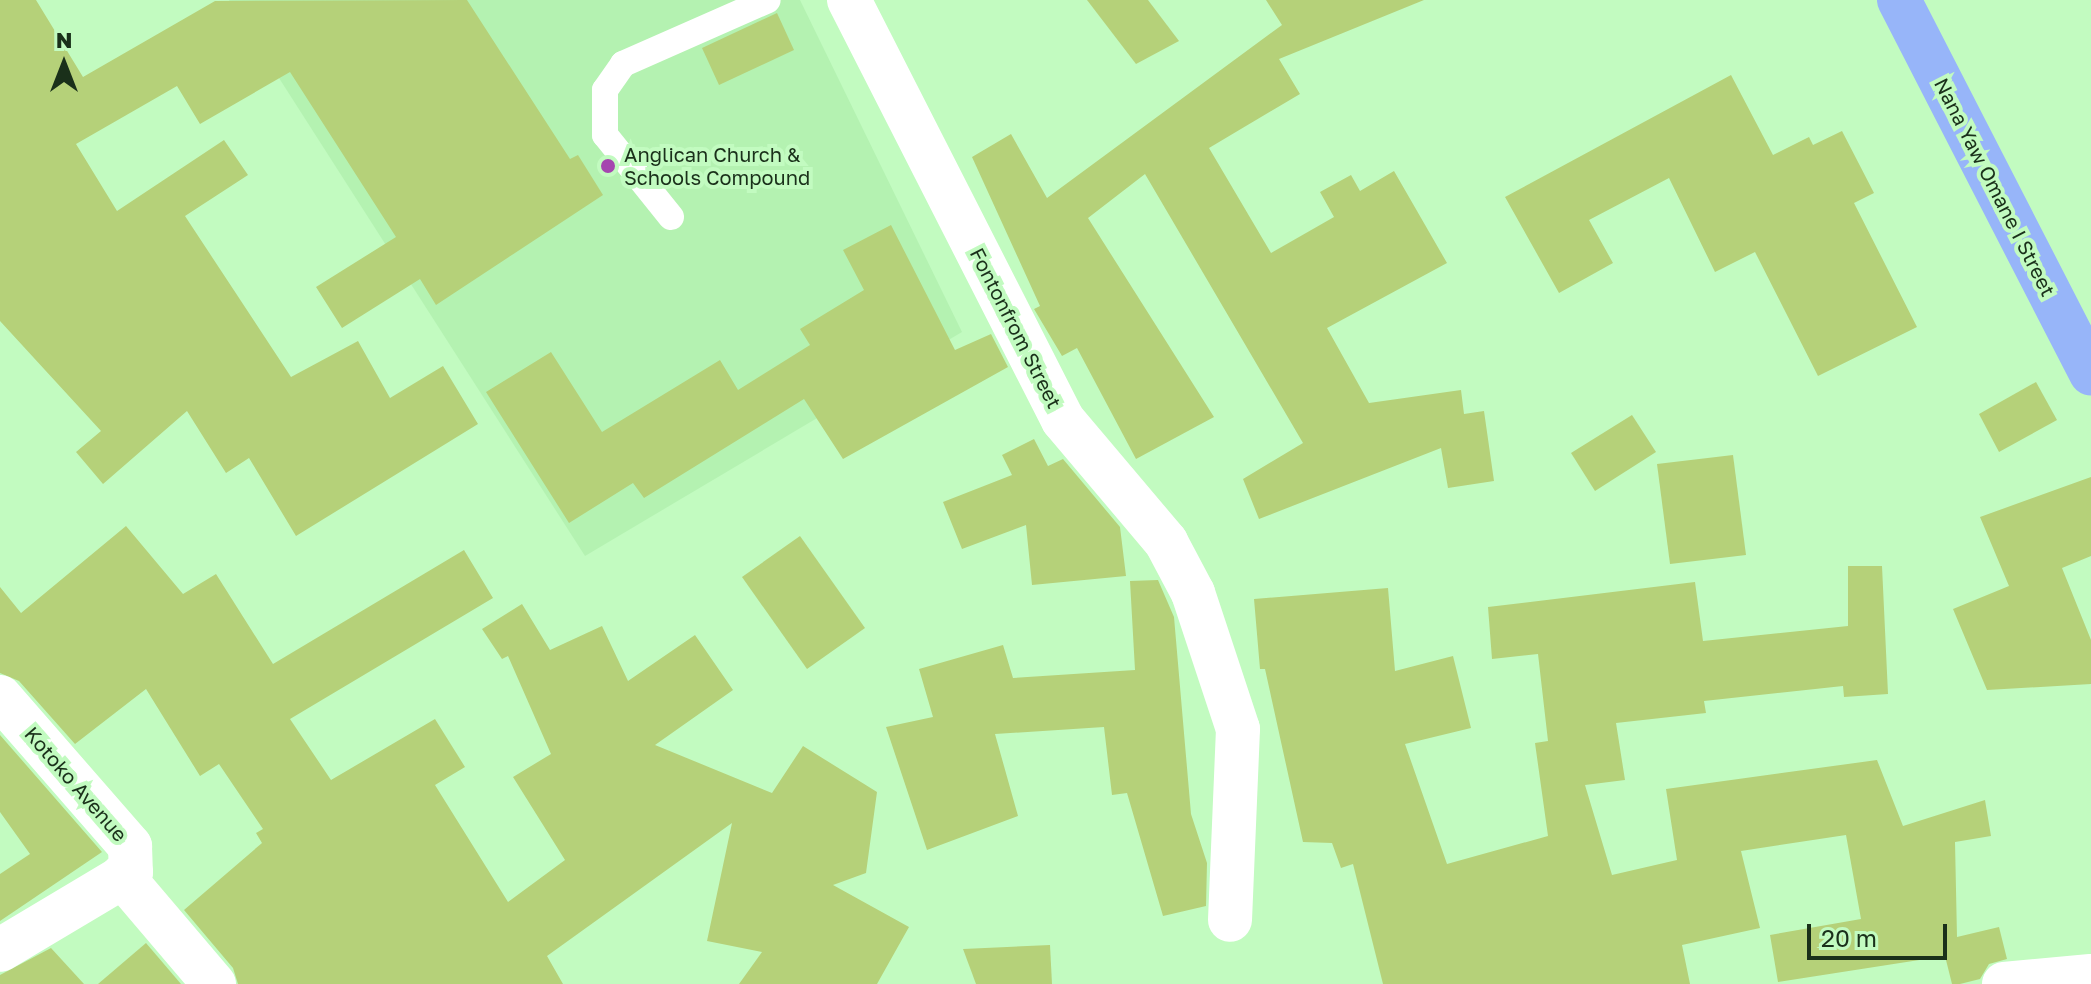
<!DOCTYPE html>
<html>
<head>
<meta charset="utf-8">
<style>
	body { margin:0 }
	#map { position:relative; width:2091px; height:984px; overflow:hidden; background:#c2fbc0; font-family:"Golos Text",sans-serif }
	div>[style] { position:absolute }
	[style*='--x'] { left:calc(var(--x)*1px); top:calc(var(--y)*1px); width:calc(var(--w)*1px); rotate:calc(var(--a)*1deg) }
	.built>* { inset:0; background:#b4f2b1 }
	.building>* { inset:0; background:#b5d179 }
	.service>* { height:26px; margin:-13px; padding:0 13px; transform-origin:13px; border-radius:13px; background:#fff }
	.minor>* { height:44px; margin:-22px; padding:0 22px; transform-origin:22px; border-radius:22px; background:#fff }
	.primary>* { height:44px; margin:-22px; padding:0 22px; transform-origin:22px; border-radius:22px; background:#97b5f9 }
	.dots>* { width:22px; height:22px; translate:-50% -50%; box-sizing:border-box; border:4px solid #c2fbc0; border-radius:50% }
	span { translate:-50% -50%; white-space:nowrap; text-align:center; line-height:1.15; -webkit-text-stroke:8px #c2fbc0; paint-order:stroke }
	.poi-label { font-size:20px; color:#1a301a }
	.left { translate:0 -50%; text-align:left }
	.street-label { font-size:20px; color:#1a301a }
	.north { position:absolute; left:24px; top:24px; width:80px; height:80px; -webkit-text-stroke:6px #c2fbc0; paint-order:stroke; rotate:0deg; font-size:22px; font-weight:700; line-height:32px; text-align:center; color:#1a301a }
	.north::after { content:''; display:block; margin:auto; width:28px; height:36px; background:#1a301a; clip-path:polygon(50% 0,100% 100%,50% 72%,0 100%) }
	.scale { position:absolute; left:1807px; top:924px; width:140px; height:36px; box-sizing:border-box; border:4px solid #1a301a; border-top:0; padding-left:10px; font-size:24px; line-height:28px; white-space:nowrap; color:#1a301a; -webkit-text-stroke:6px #c2fbc0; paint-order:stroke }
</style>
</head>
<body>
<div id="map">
	<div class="built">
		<div style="clip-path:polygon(229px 0,800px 0,962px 332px,585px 556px)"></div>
	</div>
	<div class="building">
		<div style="clip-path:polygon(0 0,36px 0,83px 77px,215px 1px,467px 0,570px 159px,578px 155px,603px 195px,436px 305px,420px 279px,342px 328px,316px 287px,396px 237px,290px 72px,200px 124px,177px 86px,76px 144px,117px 211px,224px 140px,248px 175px,185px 216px,291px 377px,358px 341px,390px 398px,443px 366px,478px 424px,296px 536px,249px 458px,226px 473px,187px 411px,103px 484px,76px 452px,101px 431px,0 321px)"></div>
		<div style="clip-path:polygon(1087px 0,1148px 0,1179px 41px,1136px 64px)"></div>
		<div style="clip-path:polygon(1266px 0,1424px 0,1279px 59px,1300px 94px,1209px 148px,1271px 253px,1334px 217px,1320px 192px,1351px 175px,1360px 191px,1394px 171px,1447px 263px,1327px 328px,1369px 403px,1461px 390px,1464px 414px,1484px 411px,1494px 481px,1448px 488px,1441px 448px,1259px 519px,1243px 479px,1303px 443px,1145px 174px,1088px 218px,1214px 417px,1136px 459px,1077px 348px,1062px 356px,1034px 309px,1040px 306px,972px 157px,1011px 134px,1047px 198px,1282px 25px)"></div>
		<div style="clip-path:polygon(777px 13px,794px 50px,719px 85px,702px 48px)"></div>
		<div style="clip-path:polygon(1731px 75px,1773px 155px,1809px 137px,1813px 145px,1842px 131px,1874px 193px,1854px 203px,1917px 327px,1818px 376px,1755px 252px,1715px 272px,1669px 178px,1589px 220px,1613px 263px,1559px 293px,1505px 197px)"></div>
		<div style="clip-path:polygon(891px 225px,955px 350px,991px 334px,1008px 367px,843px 459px,804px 399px,644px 498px,633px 483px,569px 523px,486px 392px,551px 352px,602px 432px,720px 360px,738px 390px,810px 345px,800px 329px,864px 290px,843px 250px)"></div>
		<div style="clip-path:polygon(2036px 382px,2057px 420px,1999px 452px,1979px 414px)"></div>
		<div style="clip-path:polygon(1632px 415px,1656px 452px,1595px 491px,1571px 453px)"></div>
		<div style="clip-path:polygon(1034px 439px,1048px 466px,1063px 459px,1120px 527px,1126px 576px,1032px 585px,1026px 525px,962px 549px,943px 502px,1012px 475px,1002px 455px)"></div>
		<div style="clip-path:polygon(1733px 455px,1746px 555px,1670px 564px,1657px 464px)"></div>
		<div style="clip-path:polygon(2091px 477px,2091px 556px,2062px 568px,2091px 640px,2091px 684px,1987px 690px,1953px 609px,2009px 586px,1980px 517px)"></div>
		<div style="clip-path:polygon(126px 526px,183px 594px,216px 574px,273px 664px,464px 550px,493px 598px,290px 719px,331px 780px,435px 719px,465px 767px,435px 785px,508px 902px,565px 860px,513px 777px,551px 754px,508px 656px,502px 659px,482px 629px,522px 604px,550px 650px,602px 626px,628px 681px,695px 635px,733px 690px,655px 745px,772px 793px,803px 746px,877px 792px,866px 873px,833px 885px,909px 927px,877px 984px,739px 984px,762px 952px,707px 941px,732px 823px,547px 956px,563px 984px,238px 984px,233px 968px,184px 910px,262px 843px,256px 833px,263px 829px,219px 764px,200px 776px,146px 689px,75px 744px,19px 681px,0 673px,0 587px,21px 613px)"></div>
		<div style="clip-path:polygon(800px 536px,865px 628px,807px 669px,742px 577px)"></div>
		<div style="clip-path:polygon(1848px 566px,1882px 566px,1888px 694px,1844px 697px,1843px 686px,1704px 701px,1706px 713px,1616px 723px,1625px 780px,1585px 785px,1612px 875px,1677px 860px,1666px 789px,1877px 760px,1903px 826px,1985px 800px,1991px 836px,1955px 842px,1957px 937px,1999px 927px,2007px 959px,1989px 964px,1980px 979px,1960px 984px,1952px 984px,1945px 956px,1778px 982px,1770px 935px,1861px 919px,1846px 835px,1741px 851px,1760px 928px,1682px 945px,1690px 984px,1383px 984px,1353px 864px,1341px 868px,1332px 843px,1303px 842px,1265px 669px,1260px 669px,1254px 599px,1388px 588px,1395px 671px,1453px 656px,1471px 728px,1405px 744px,1447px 864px,1548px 836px,1535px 743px,1548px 741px,1538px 654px,1492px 659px,1488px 607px,1695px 582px,1703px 641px,1848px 626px)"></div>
		<div style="clip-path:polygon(1158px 580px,1174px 617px,1191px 814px,1207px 863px,1206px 906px,1163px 916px,1127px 793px,1112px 795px,1104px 727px,995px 734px,1018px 816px,927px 850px,886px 727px,933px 717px,919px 669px,1003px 645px,1013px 678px,1135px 670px,1130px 581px)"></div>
		<div style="clip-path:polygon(0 735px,102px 852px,0 921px,0 874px,30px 854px,0 812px)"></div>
		<div style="clip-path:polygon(146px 943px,181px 984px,98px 984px)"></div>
		<div style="clip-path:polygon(1050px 945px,1052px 984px,976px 984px,963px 949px)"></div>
		<div style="clip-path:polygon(51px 948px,84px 984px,0 984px,0 975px)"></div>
	</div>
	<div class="service">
		<div style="--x:671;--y:217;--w:105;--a:-128.8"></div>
		<div style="--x:605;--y:135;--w:45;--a:-90"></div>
		<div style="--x:605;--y:90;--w:32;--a:-55"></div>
		<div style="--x:623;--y:64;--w:158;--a:-23.8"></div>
	</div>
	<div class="minor">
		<div style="--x:849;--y:0;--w:471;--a:63"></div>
		<div style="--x:1063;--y:420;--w:160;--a:49.8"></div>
		<div style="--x:1166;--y:542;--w:58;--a:62.1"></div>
		<div style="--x:1193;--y:593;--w:143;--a:71.7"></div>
		<div style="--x:1238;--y:729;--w:191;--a:92.4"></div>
		<div style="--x:0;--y:697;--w:198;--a:48.9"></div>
		<div style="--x:130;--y:846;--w:26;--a:88"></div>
		<div style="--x:131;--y:872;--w:152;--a:149.2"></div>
		<div style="--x:122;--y:876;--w:142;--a:49.6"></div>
		<div style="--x:2004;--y:984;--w:87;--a:-5.3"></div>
	</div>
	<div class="primary">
		<div style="--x:1899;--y:0;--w:420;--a:62.8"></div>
	</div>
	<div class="dots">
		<div style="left:608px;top:166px;background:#a546af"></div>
	</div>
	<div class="poi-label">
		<span class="left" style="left:624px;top:166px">Anglican Church &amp;<br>Schools Compound</span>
	</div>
	<div class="street-label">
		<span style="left:1995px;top:187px;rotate:63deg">Nana Yaw Omane I Street</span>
		<span style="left:1016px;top:328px;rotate:63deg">Fontonfrom Street</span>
		<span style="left:76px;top:784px;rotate:49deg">Kotoko Avenue</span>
	</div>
	<div class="north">N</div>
	<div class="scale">20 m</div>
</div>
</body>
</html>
